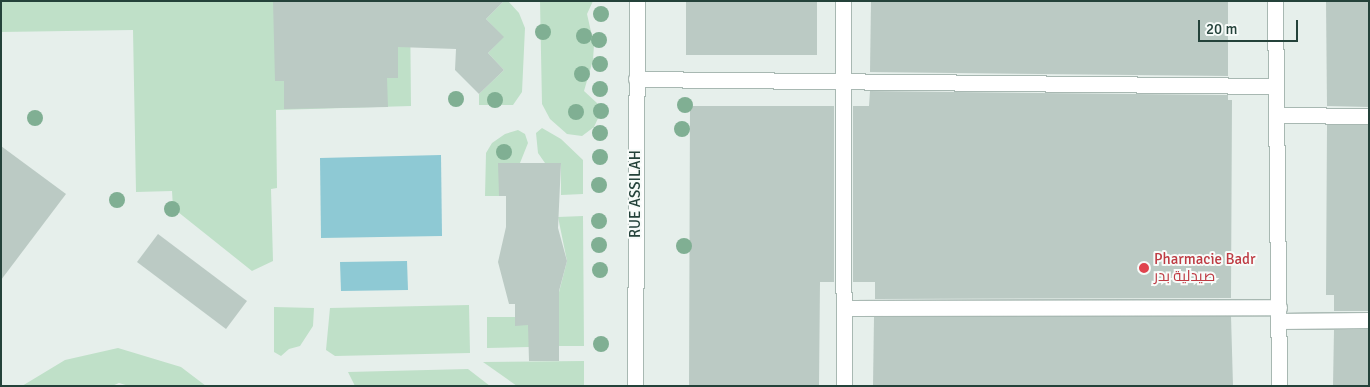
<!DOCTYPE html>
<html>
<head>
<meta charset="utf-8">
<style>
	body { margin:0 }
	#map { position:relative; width:1370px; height:387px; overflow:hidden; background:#e6efeb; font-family:Signika,Cairo,sans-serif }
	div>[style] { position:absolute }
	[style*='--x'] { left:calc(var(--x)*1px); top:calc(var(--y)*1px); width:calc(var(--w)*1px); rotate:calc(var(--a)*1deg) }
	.green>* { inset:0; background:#bfe0c8 }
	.water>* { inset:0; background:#8ec9d4 }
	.building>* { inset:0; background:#bbcac4 }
	.roads { filter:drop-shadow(1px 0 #a8b8b2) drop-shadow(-1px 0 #a8b8b2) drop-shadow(0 1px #a8b8b2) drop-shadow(0 -1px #a8b8b2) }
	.minor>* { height:15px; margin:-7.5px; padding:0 7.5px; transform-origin:7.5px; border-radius:7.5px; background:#fff }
	.trees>* { width:16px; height:16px; margin:-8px; border-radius:50%; background:#80af93 }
	.dots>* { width:14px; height:14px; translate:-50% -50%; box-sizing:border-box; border:2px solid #f7fbf9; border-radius:50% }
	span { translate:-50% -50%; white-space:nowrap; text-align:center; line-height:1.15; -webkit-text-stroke:4px #f7fbf9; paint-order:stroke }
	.street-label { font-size:15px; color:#24423a }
	.health-label { font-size:15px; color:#be3a42 }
	.left { translate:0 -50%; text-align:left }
	.frame { position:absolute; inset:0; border:2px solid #24423a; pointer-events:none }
	.scale { position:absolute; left:1198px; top:20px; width:100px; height:22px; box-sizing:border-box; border:2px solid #24423a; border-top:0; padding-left:6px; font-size:15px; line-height:18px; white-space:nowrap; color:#24423a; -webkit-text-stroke:4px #f7fbf9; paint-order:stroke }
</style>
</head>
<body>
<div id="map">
	<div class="green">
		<div style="clip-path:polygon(1px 1px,410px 1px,411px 106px,276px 110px,277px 188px,271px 189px,273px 261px,252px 271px,173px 208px,172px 191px,136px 192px,133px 30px,1px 32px)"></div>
		<div style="clip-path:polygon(504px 1px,508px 1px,519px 13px,525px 28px,522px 92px,513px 105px,479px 105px,479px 94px,504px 70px,488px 53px,503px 37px,486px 19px)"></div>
		<div style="clip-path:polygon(540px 1px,593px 1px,587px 14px,594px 45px,593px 60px,584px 91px,597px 103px,600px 114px,594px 127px,582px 136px,567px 134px,550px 119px,542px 104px)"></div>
		<div style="clip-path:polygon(542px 128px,561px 139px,583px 160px,583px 194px,561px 195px,561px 163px,545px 163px,538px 153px,536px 133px)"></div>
		<div style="clip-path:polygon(518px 130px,525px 134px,528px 143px,520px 163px,499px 164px,499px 196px,485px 196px,486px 153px,492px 143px,505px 134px)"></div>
		<div style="clip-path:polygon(583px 216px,584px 346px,559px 346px,559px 292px,567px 261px,558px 217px)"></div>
		<div style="clip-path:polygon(469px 305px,470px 353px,335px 356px,326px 350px,330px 308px)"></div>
		<div style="clip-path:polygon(274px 307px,314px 308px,313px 326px,300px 346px,289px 349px,281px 356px,274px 352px)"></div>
		<div style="clip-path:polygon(487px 317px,515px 317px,515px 325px,529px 325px,529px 347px,487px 348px)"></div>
		<div style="clip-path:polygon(118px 348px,181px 367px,206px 386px,129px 386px,119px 383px,112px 386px,22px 386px,65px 360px)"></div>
		<div style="clip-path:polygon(584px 361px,584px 386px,517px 386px,483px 362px)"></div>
		<div style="clip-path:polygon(468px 369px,490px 386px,355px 386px,348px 372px)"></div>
	</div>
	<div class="water">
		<div style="clip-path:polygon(441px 155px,442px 236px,321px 238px,320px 158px)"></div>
		<div style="clip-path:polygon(407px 261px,408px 290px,341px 291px,340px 262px)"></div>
	</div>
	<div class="building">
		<div style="clip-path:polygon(273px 1px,504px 1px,486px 19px,504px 37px,488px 53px,504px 70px,479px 94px,455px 70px,456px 49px,398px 47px,398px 78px,387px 78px,388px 107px,284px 109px,284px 81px,275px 81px)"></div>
		<div style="clip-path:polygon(686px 1px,817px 1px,817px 55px,686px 55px)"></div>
		<div style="clip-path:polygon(871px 1px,1228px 1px,1228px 76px,870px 72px)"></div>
		<div style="clip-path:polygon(1326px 1px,1369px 1px,1369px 107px,1327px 106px)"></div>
		<div style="clip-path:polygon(870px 91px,1228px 95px,1228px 100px,1232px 100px,1231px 298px,875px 299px,875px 282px,853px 282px,853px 106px,869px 106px)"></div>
		<div style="clip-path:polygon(690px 106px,834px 106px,834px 282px,820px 282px,819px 386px,689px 386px)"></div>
		<div style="clip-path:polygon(1327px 125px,1369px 125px,1369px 311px,1334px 311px,1334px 295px,1326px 295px)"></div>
		<div style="clip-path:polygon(1px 146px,66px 194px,1px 280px)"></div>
		<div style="clip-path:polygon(498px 163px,561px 163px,558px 228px,567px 261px,559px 291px,559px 361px,529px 361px,528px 325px,515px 326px,515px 304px,509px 304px,498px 262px,506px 227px,506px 196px,499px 196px)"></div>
		<div style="clip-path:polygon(158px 234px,247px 301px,226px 329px,137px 262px)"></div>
		<div style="clip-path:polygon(1231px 316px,1233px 386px,873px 386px,874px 317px)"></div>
		<div style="clip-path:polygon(1369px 329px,1369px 386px,1333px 386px,1334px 330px)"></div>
	</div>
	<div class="roads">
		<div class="minor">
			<div style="--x:843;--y:1;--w:385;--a:89.9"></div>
			<div style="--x:1275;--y:1;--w:385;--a:89.4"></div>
			<div style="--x:636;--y:79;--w:640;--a:0.63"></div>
			<div style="--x:1277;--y:115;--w:92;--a:0.6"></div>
			<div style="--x:844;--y:308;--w:435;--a:-0.1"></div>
			<div style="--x:1279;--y:321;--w:90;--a:-0.6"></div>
			<div style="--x:635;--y:386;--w:385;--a:-89.7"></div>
		</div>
	</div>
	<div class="trees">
		<div style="left:601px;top:14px"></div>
		<div style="left:543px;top:32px"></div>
		<div style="left:584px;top:36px"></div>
		<div style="left:599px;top:40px"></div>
		<div style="left:600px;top:64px"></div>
		<div style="left:582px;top:74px"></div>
		<div style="left:600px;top:89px"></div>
		<div style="left:456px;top:99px"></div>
		<div style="left:495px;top:100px"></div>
		<div style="left:685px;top:105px"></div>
		<div style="left:601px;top:111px"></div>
		<div style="left:576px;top:112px"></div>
		<div style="left:35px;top:118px"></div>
		<div style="left:682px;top:129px"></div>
		<div style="left:600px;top:133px"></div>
		<div style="left:504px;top:152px"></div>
		<div style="left:600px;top:157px"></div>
		<div style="left:599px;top:185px"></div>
		<div style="left:117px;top:200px"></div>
		<div style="left:172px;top:209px"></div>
		<div style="left:599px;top:221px"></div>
		<div style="left:599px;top:245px"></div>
		<div style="left:684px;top:246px"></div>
		<div style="left:600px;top:270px"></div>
		<div style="left:601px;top:344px"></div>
	</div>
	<div class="dots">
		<div style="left:1144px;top:268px;background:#e0444e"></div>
	</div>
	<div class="street-label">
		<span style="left:636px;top:194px;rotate:-90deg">RUE ASSILAH</span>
	</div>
	<div class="health-label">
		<span class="left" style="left:1154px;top:268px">Pharmacie Badr<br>صيدلية بدر</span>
	</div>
	<div class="frame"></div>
	<div class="scale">20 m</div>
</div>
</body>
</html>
